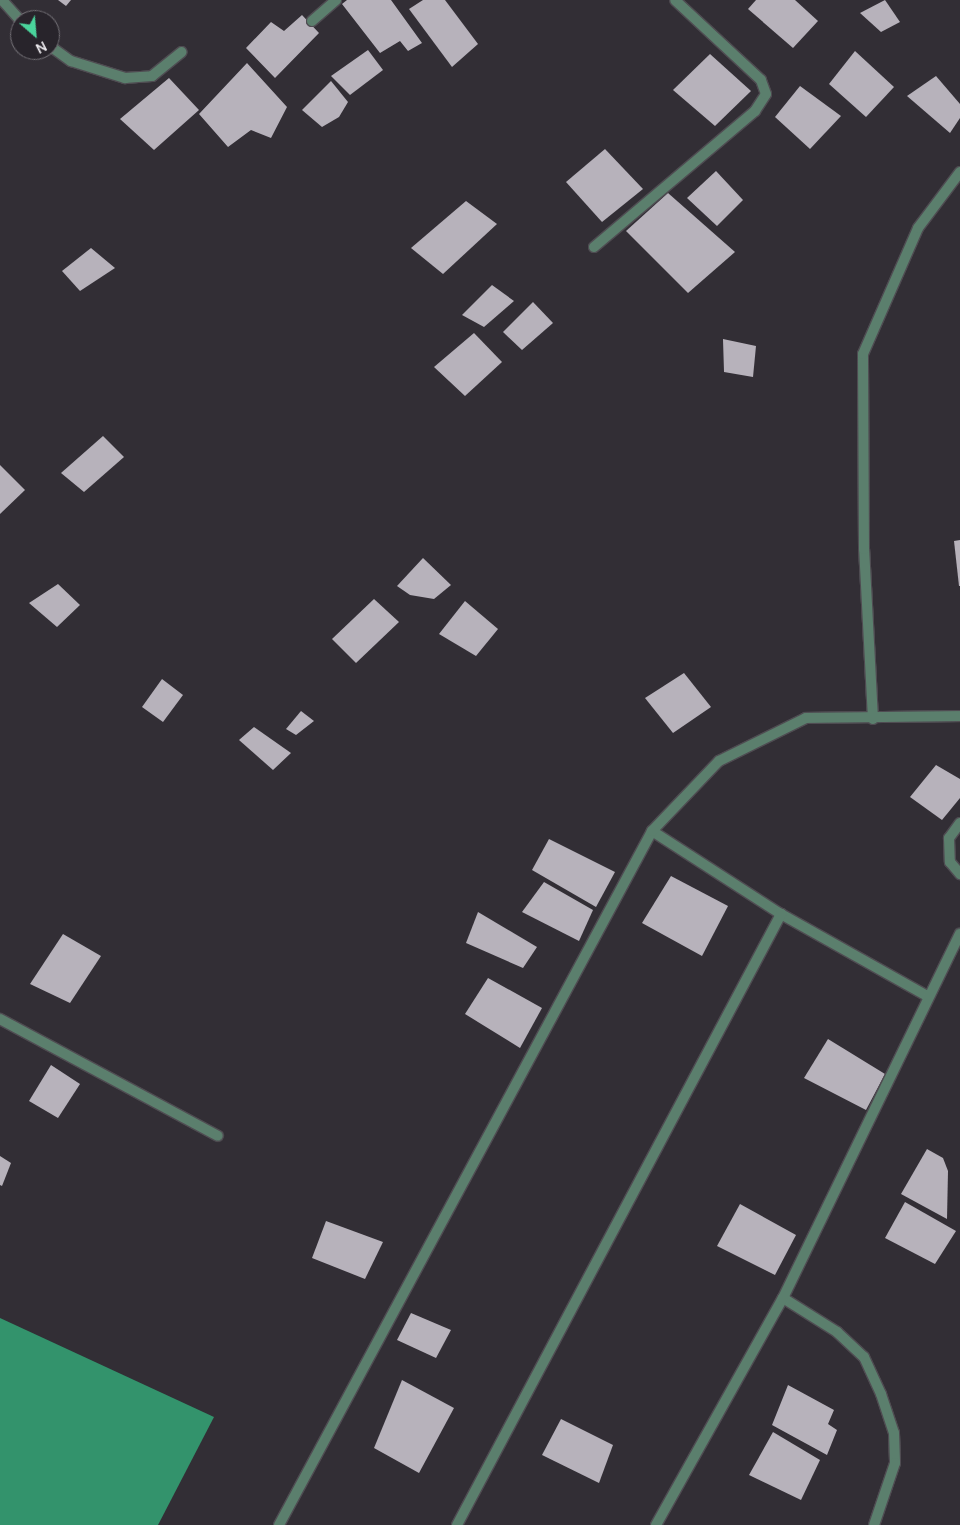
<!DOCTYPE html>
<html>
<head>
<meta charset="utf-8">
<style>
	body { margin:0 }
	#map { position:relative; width:960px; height:1525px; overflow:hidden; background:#322e35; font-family:Manrope,sans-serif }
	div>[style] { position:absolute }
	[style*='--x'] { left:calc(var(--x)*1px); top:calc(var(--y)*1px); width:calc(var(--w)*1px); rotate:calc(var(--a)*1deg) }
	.water>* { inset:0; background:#33936c }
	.building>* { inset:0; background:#b7b2bb }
	.roads { filter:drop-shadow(1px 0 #4f4c52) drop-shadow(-1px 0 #4f4c52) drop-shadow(0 1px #4f4c52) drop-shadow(0 -1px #4f4c52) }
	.street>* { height:10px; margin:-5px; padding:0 5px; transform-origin:5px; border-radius:5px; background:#5b7f6d }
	span { translate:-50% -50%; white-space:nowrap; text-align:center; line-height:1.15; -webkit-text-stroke:5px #28242b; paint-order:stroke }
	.north { position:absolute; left:10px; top:10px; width:50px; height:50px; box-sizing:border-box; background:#28242b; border:1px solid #757278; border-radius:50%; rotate:153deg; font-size:14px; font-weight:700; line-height:20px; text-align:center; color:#e9e7eb }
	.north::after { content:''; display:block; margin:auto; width:18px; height:22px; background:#4ad49c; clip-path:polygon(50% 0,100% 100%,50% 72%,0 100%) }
</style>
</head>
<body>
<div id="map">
	<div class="water">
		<div style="clip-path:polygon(0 1318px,214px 1417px,158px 1525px,0 1525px)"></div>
	</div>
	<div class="building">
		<div style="clip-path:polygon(58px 0,71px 0,66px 6px)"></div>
		<div style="clip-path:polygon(347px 0,391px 0,422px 43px,408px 51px,400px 41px,380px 53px,342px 4px)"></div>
		<div style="clip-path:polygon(423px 0,445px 0,478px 44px,452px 67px,409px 9px)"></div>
		<div style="clip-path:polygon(756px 0,795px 0,818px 21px,793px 48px,748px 9px)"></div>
		<div style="clip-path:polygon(885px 0,900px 22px,881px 32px,860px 13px)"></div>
		<div style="clip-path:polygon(302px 15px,319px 33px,275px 78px,246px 48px,271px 22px,284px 31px)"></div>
		<div style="clip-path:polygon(368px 50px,383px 70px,350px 95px,331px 76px)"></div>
		<div style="clip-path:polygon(855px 51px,894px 87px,866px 117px,829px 84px)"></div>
		<div style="clip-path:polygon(710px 54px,751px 91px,715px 126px,673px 90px)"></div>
		<div style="clip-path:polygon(247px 63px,287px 107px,271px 138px,251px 130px,228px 147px,199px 114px)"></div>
		<div style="clip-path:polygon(936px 76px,960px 104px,960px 118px,950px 133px,907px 96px)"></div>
		<div style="clip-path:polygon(169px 78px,199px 110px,154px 150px,120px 119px)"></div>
		<div style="clip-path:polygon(331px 81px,348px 102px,339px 117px,322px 127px,302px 110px)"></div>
		<div style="clip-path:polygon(800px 86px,841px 116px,810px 149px,775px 117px)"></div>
		<div style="clip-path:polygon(605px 149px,643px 189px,602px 222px,566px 182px)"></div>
		<div style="clip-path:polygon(716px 171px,743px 200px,717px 226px,687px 198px)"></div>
		<div style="clip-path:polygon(668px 193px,735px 252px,688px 293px,626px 231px)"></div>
		<div style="clip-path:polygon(466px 201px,497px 224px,443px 274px,411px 248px)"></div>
		<div style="clip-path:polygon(91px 248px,115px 268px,80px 291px,62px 271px)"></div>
		<div style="clip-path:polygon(492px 285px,514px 301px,484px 327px,462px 315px)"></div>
		<div style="clip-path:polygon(533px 302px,553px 323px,522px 350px,503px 332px)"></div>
		<div style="clip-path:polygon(474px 333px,502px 362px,465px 396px,434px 367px)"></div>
		<div style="clip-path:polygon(723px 339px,756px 346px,753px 377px,724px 372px)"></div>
		<div style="clip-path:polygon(103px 436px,124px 457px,84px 492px,61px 473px)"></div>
		<div style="clip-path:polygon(0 465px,25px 490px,0 514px)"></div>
		<div style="clip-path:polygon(960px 540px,960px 586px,959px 586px,954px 541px)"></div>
		<div style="clip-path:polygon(423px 558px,451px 585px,434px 599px,410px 595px,397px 586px)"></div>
		<div style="clip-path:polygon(58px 584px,80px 605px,57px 627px,29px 603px)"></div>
		<div style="clip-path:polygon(374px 599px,399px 622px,356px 663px,332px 639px)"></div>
		<div style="clip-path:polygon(465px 601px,498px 629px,476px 656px,439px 634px)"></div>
		<div style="clip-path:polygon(684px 673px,711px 707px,673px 733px,645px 698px)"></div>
		<div style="clip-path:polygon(162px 679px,183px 695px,163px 722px,142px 707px)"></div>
		<div style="clip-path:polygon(301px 711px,314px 721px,296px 735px,286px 729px)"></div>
		<div style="clip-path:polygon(254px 727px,291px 753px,273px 770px,239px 740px)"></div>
		<div style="clip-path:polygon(936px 765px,960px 779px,960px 798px,942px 820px,910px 797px)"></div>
		<div style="clip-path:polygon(549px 839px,615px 872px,596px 907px,532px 870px)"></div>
		<div style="clip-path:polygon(671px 876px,728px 906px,702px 956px,642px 923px)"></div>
		<div style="clip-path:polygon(544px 882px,593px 910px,579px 941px,522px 912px)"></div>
		<div style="clip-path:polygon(478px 912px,537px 947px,523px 968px,466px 943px)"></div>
		<div style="clip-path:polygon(63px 934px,101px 956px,70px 1003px,30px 984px)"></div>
		<div style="clip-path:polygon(488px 978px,542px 1008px,520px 1048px,465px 1014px)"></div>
		<div style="clip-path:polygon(828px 1039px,885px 1074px,866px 1110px,804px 1078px)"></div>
		<div style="clip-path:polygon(51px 1065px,80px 1084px,58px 1118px,29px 1101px)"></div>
		<div style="clip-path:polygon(927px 1149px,943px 1158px,948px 1171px,947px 1219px,901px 1194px)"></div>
		<div style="clip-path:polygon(0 1156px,11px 1163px,2px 1186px,0 1185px)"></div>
		<div style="clip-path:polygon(905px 1202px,956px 1231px,935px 1264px,885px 1238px)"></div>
		<div style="clip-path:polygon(740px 1204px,796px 1235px,775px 1275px,717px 1246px)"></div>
		<div style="clip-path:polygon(326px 1221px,383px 1242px,365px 1279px,312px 1258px)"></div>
		<div style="clip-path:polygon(411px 1313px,451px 1330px,436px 1358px,397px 1340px)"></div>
		<div style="clip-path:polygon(402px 1380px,454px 1408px,419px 1473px,374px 1448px)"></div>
		<div style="clip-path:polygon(788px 1385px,834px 1410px,828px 1424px,837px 1430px,827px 1455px,772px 1425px)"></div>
		<div style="clip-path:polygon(561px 1419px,613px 1445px,599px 1483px,542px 1455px)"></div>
		<div style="clip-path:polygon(773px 1432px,820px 1460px,801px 1500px,749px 1475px)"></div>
	</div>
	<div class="roads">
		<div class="street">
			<div style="--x:2;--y:0;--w:27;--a:48"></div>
			<div style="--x:312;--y:21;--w:32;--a:-41"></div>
			<div style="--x:50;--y:46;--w:26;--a:36"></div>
			<div style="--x:71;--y:61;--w:57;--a:17.5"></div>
			<div style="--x:125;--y:78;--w:27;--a:-4"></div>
			<div style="--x:152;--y:76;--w:38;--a:-39"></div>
			<div style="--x:594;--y:247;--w:211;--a:-40.2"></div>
			<div style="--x:755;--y:111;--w:20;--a:-57"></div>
			<div style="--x:766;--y:94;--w:15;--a:-110"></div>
			<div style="--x:761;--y:80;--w:117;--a:-137.1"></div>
			<div style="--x:873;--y:719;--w:170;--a:-93"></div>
			<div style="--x:864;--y:549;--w:195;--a:-90.3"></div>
			<div style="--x:863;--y:354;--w:137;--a:-66.4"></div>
			<div style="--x:918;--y:228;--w:70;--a:-53.1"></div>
			<div style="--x:960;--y:823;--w:19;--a:126"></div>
			<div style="--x:949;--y:838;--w:24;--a:88"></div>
			<div style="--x:950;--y:862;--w:16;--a:50"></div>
			<div style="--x:652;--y:831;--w:153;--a:32.8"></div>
			<div style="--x:781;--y:914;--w:167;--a:29.3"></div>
			<div style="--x:0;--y:1019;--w:247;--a:28.2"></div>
			<div style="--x:783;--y:1298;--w:64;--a:32.2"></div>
			<div style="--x:837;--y:1332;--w:37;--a:43"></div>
			<div style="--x:864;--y:1357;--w:41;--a:65.3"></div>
			<div style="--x:881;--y:1394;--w:41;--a:71.6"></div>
			<div style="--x:894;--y:1433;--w:30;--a:88"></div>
			<div style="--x:895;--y:1463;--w:65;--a:108.7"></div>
			<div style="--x:279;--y:1525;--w:788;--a:-61.74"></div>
			<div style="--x:652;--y:831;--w:97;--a:-46.3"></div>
			<div style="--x:719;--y:761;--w:97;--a:-26.3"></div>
			<div style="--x:806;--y:718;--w:154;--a:-0.7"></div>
			<div style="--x:457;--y:1525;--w:692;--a:-62.06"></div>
			<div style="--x:656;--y:1525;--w:260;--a:-60.8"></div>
			<div style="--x:783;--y:1298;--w:405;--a:-64.1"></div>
		</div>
	</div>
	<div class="north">N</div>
</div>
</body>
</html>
